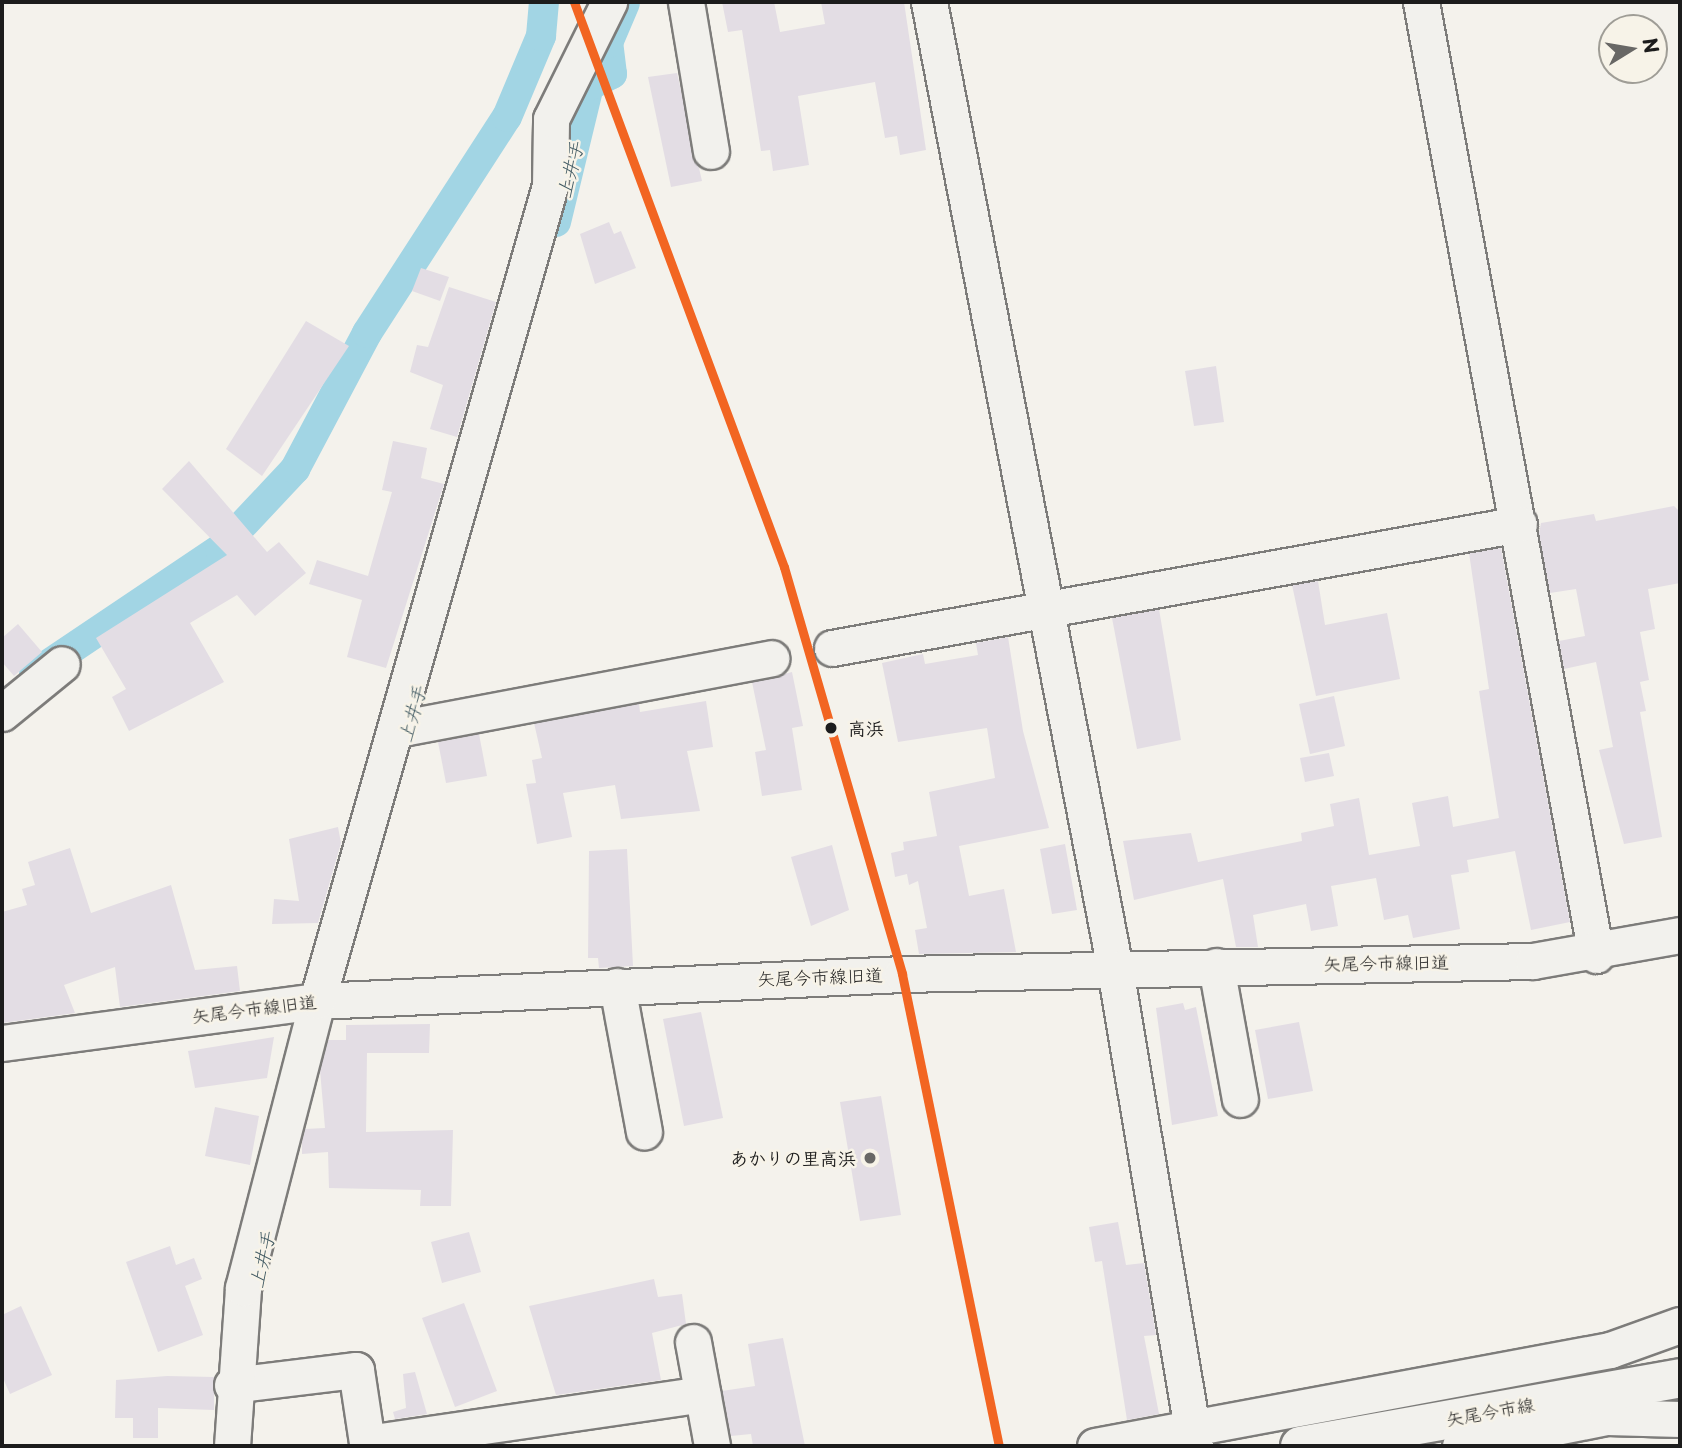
<!DOCTYPE html>
<html>
<head>
<meta charset="utf-8">
<style>
	body { margin:0 }
	#map { position:relative; width:1682px; height:1448px; overflow:hidden; background:#f4f2ec; font-family:"Playpen Sans","Klee One",sans-serif }
	div>[style] { position:absolute }
	[style*='--x'] { left:calc(var(--x)*1px); top:calc(var(--y)*1px); width:calc(var(--w)*1px); rotate:calc(var(--a)*1deg) }
	.canal>* { height:30px; margin:-15px; padding:0 15px; transform-origin:15px; border-radius:15px; background:#a2d5e4 }
	.building>* { inset:0; background:#e3dde4 }
	.roads { filter:drop-shadow(2px 0 #7d7c7a) drop-shadow(-2px 0 #7d7c7a) drop-shadow(0 2px #7d7c7a) drop-shadow(0 -2px #7d7c7a) }
	.minor>* { height:35px; margin:-17.5px; padding:0 17.5px; transform-origin:17.5px; border-radius:17.5px; background:#f2f1ed }
	.major>* { height:38px; margin:-19px; padding:0 19px; transform-origin:19px; border-radius:19px; background:#f2f1ed }
	.rail-1>* { height:9px; margin:-4.5px; padding:0 4.5px; transform-origin:4.5px; border-radius:4.5px; background:#f26522 }
	.dots>* { width:19px; height:19px; translate:-50% -50%; box-sizing:border-box; border:4px solid #f7f3e8; border-radius:50% }
	span { translate:-50% -50%; white-space:nowrap; text-align:center; line-height:1.15; -webkit-text-stroke:5px #f7f3e8; paint-order:stroke }
	.stop-label { font-size:18px; color:#1c1c1c; font-weight:700 }
	.left { translate:0 -50%; text-align:left }
	.street-label { font-size:18px; color:#1c1c1c }
	.poi-label { font-size:18px; color:#1c1c1c; font-weight:700 }
	.right { translate:-100% -50%; text-align:right }
	.water-label { font-size:19px; color:#3f5861; font-style:italic }
	.frame { position:absolute; inset:0; border:4px solid #1c1c1c; pointer-events:none }
	.north { position:absolute; left:1598px; top:14px; width:70px; height:70px; box-sizing:border-box; background:#f7f3e8; border:2px solid #9f9d96; border-radius:50%; rotate:79deg; font-size:19px; font-weight:700; line-height:28px; text-align:center; color:#1c1c1c }
	.north::after { content:''; display:block; margin:auto; width:24px; height:32px; background:#686765; clip-path:polygon(50% 0,100% 100%,50% 72%,0 100%) }
</style>
</head>
<body>
<div id="map">
	<div class="canal">
		<div style="--x:556;--y:222;--w:140;--a:-76.4"></div>
		<div style="--x:589;--y:86;--w:26;--a:-28"></div>
		<div style="--x:612;--y:74;--w:31;--a:-97"></div>
		<div style="--x:608;--y:43;--w:43;--a:-67"></div>
		<div style="--x:34;--y:674;--w:224;--a:-33.9"></div>
		<div style="--x:220;--y:549;--w:110;--a:-46.8"></div>
		<div style="--x:295;--y:469;--w:154;--a:-62.1"></div>
		<div style="--x:367;--y:333;--w:257;--a:-57.1"></div>
		<div style="--x:507;--y:117;--w:88;--a:-67.2"></div>
		<div style="--x:541;--y:36;--w:34;--a:-85"></div>
	</div>
	<div class="building">
		<div style="clip-path:polygon(722px 2px,774px 2px,780px 32px,825px 24px,821px 2px,904px 2px,926px 150px,900px 155px,897px 136px,885px 138px,875px 82px,798px 96px,809px 165px,773px 171px,770px 150px,761px 151px,742px 30px,728px 32px)"></div>
		<div style="clip-path:polygon(677px 73px,702px 181px,671px 187px,648px 77px)"></div>
		<div style="clip-path:polygon(609px 222px,614px 234px,621px 231px,636px 268px,595px 284px,580px 234px)"></div>
		<div style="clip-path:polygon(421px 268px,449px 277px,440px 301px,412px 291px)"></div>
		<div style="clip-path:polygon(449px 287px,496px 302px,457px 437px,430px 429px,443px 385px,410px 372px,417px 345px,428px 347px)"></div>
		<div style="clip-path:polygon(306px 321px,349px 346px,262px 476px,226px 449px)"></div>
		<div style="clip-path:polygon(1216px 366px,1224px 422px,1194px 426px,1185px 371px)"></div>
		<div style="clip-path:polygon(393px 441px,427px 448px,421px 478px,444px 484px,386px 668px,347px 657px,362px 600px,309px 584px,317px 560px,368px 576px,392px 492px,382px 490px)"></div>
		<div style="clip-path:polygon(189px 461px,267px 552px,279px 542px,306px 573px,255px 616px,237px 595px,190px 623px,224px 682px,129px 731px,112px 697px,126px 689px,96px 638px,227px 555px,162px 489px)"></div>
		<div style="clip-path:polygon(1674px 506px,1680px 512px,1680px 583px,1648px 589px,1655px 629px,1640px 632px,1649px 680px,1640px 682px,1646px 711px,1640px 712px,1662px 837px,1624px 844px,1599px 750px,1613px 747px,1596px 662px,1564px 669px,1559px 641px,1585px 636px,1576px 589px,1550px 593px,1539px 534px,1541px 523px,1594px 514px,1596px 521px)"></div>
		<div style="clip-path:polygon(1501px 548px,1570px 922px,1531px 930px,1515px 851px,1467px 860px,1469px 872px,1451px 875px,1460px 929px,1413px 938px,1408px 915px,1384px 920px,1376px 878px,1331px 886px,1338px 926px,1311px 931px,1306px 904px,1253px 915px,1258px 947px,1236px 947px,1223px 879px,1134px 900px,1123px 841px,1191px 833px,1198px 862px,1302px 841px,1301px 833px,1334px 826px,1330px 804px,1359px 798px,1369px 855px,1420px 846px,1412px 803px,1448px 796px,1453px 827px,1499px 818px,1479px 691px,1489px 689px,1469px 553px)"></div>
		<div style="clip-path:polygon(1318px 581px,1325px 625px,1387px 613px,1400px 679px,1316px 696px,1292px 585px)"></div>
		<div style="clip-path:polygon(1159px 609px,1181px 740px,1137px 749px,1112px 618px)"></div>
		<div style="clip-path:polygon(18px 624px,42px 652px,14px 676px,2px 662px,2px 638px)"></div>
		<div style="clip-path:polygon(1008px 637px,1023px 731px,1049px 828px,959px 846px,969px 896px,1004px 889px,1016px 952px,919px 954px,915px 930px,927px 928px,918px 881px,909px 885px,907px 874px,895px 877px,891px 853px,904px 850px,903px 842px,937px 836px,929px 792px,995px 778px,987px 728px,898px 742px,882px 663px,923px 654px,925px 664px,978px 655px,976px 643px)"></div>
		<div style="clip-path:polygon(792px 672px,803px 726px,792px 728px,802px 790px,762px 796px,755px 752px,766px 750px,752px 682px)"></div>
		<div style="clip-path:polygon(1334px 696px,1345px 746px,1310px 754px,1299px 704px)"></div>
		<div style="clip-path:polygon(706px 701px,713px 747px,687px 751px,700px 811px,621px 819px,615px 785px,563px 793px,572px 837px,537px 844px,526px 784px,536px 783px,532px 760px,542px 758px,534px 723px,639px 704px,640px 712px)"></div>
		<div style="clip-path:polygon(479px 734px,487px 776px,446px 783px,438px 742px)"></div>
		<div style="clip-path:polygon(1329px 753px,1334px 776px,1305px 782px,1300px 758px)"></div>
		<div style="clip-path:polygon(338px 827px,341px 843px,318px 923px,272px 924px,274px 899px,299px 901px,289px 839px)"></div>
		<div style="clip-path:polygon(1065px 844px,1077px 910px,1052px 914px,1040px 849px)"></div>
		<div style="clip-path:polygon(832px 845px,849px 910px,811px 926px,791px 857px)"></div>
		<div style="clip-path:polygon(70px 848px,91px 913px,171px 885px,195px 970px,237px 966px,240px 991px,120px 1007px,115px 967px,64px 985px,75px 1013px,2px 1023px,2px 912px,27px 905px,22px 889px,35px 885px,28px 862px)"></div>
		<div style="clip-path:polygon(627px 849px,633px 966px,599px 968px,598px 958px,588px 958px,589px 851px)"></div>
		<div style="clip-path:polygon(1183px 1003px,1185px 1010px,1196px 1007px,1218px 1116px,1172px 1125px,1156px 1008px)"></div>
		<div style="clip-path:polygon(701px 1012px,723px 1118px,684px 1126px,663px 1019px)"></div>
		<div style="clip-path:polygon(1299px 1022px,1313px 1091px,1268px 1099px,1255px 1030px)"></div>
		<div style="clip-path:polygon(430px 1024px,429px 1053px,367px 1053px,366px 1132px,453px 1130px,451px 1206px,420px 1206px,421px 1190px,329px 1188px,328px 1152px,302px 1154px,302px 1141px,305px 1129px,325px 1128px,320px 1070px,328px 1040px,346px 1040px,346px 1025px)"></div>
		<div style="clip-path:polygon(274px 1037px,267px 1078px,195px 1088px,188px 1051px)"></div>
		<div style="clip-path:polygon(881px 1096px,901px 1215px,860px 1221px,840px 1102px)"></div>
		<div style="clip-path:polygon(215px 1107px,259px 1116px,250px 1165px,205px 1156px)"></div>
		<div style="clip-path:polygon(1118px 1222px,1126px 1265px,1144px 1263px,1156px 1335px,1144px 1336px,1159px 1414px,1127px 1420px,1102px 1261px,1095px 1262px,1089px 1227px)"></div>
		<div style="clip-path:polygon(469px 1232px,481px 1272px,442px 1283px,431px 1242px)"></div>
		<div style="clip-path:polygon(170px 1246px,176px 1265px,194px 1258px,202px 1279px,185px 1286px,203px 1335px,158px 1352px,126px 1262px)"></div>
		<div style="clip-path:polygon(654px 1279px,658px 1297px,682px 1294px,686px 1324px,652px 1333px,661px 1380px,556px 1395px,529px 1306px)"></div>
		<div style="clip-path:polygon(464px 1303px,497px 1391px,455px 1407px,422px 1318px)"></div>
		<div style="clip-path:polygon(21px 1306px,52px 1375px,10px 1394px,2px 1376px,2px 1315px)"></div>
		<div style="clip-path:polygon(783px 1338px,805px 1446px,753px 1446px,751px 1434px,731px 1436px,722px 1391px,755px 1386px,748px 1344px)"></div>
		<div style="clip-path:polygon(415px 1372px,427px 1414px,395px 1419px,393px 1412px,406px 1408px,403px 1374px)"></div>
		<div style="clip-path:polygon(167px 1376px,214px 1377px,214px 1410px,158px 1408px,158px 1438px,133px 1438px,133px 1418px,115px 1418px,116px 1380px)"></div>
	</div>
	<div class="roads">
		<div class="minor">
			<div style="--x:686;--y:2;--w:151;--a:80.5"></div>
			<div style="--x:929;--y:2;--w:985;--a:79.11"></div>
			<div style="--x:1115;--y:969;--w:484;--a:80.5"></div>
			<div style="--x:1421;--y:2;--w:969;--a:79.59"></div>
			<div style="--x:832;--y:648;--w:698;--a:-10.23"></div>
			<div style="--x:2;--y:713;--w:77;--a:-39.2"></div>
			<div style="--x:397;--y:729;--w:381;--a:-10.7"></div>
			<div style="--x:1216;--y:966;--w:135;--a:79.8"></div>
			<div style="--x:617;--y:986;--w:148;--a:79.5"></div>
			<div style="--x:2;--y:1043;--w:318;--a:-7.6"></div>
			<div style="--x:317;--y:1001;--w:586;--a:-2.64"></div>
			<div style="--x:902;--y:974;--w:631;--a:-1.18"></div>
			<div style="--x:1533;--y:961;--w:149;--a:-10"></div>
			<div style="--x:693;--y:1342;--w:106;--a:79.6"></div>
			<div style="--x:232;--y:1385;--w:125;--a:-6.9"></div>
			<div style="--x:356;--y:1370;--w:74;--a:81.4"></div>
			<div style="--x:367;--y:1443;--w:339;--a:-8.3"></div>
			<div style="--x:232;--y:1446;--w:158;--a:-86"></div>
			<div style="--x:243;--y:1288;--w:296;--a:-75.5"></div>
			<div style="--x:317;--y:1001;--w:848;--a:-74.05"></div>
			<div style="--x:550;--y:186;--w:67;--a:-89.1"></div>
			<div style="--x:551;--y:119;--w:131;--a:-63.6"></div>
			<div style="--x:1095;--y:1446;--w:524;--a:-10.56"></div>
			<div style="--x:1610;--y:1350;--w:74;--a:-19.7"></div>
			<div style="--x:1460;--y:1446;--w:150;--a:-11.2"></div>
			<div style="--x:1607;--y:1417;--w:73;--a:1.6"></div>
		</div>
		<div class="major">
			<div style="--x:1300;--y:1446;--w:386;--a:-10.1"></div>
		</div>
	</div>
	<div class="rail-1">
		<div style="--x:574;--y:2;--w:603;--a:69.61"></div>
		<div style="--x:784;--y:567;--w:424;--a:73.8"></div>
		<div style="--x:902;--y:974;--w:482;--a:78.4"></div>
	</div>
	<div class="dots">
		<div style="left:831px;top:728px;background:#1c1c1c"></div>
		<div style="left:870px;top:1158px;background:#686765"></div>
	</div>
	<div class="stop-label">
		<span class="left" style="left:848px;top:728px">高浜</span>
	</div>
	<div class="street-label">
		<span style="left:1386px;top:963px;rotate:-1deg">矢尾今市線旧道</span>
		<span style="left:820px;top:977px;rotate:-2deg">矢尾今市線旧道</span>
		<span style="left:254px;top:1009px;rotate:-7deg">矢尾今市線旧道</span>
		<span style="left:1490px;top:1412px;rotate:-10deg">矢尾今市線</span>
	</div>
	<div class="poi-label">
		<span class="right" style="left:856px;top:1158px">あかりの里高浜</span>
	</div>
	<div class="water-label">
		<span style="left:570px;top:170px;rotate:-76deg">上井手</span>
		<span style="left:412px;top:714px;rotate:-74deg">上井手</span>
		<span style="left:262px;top:1260px;rotate:-77deg">上井手</span>
	</div>
	<div class="frame"></div>
	<div class="north">N</div>
</div>
</body>
</html>
